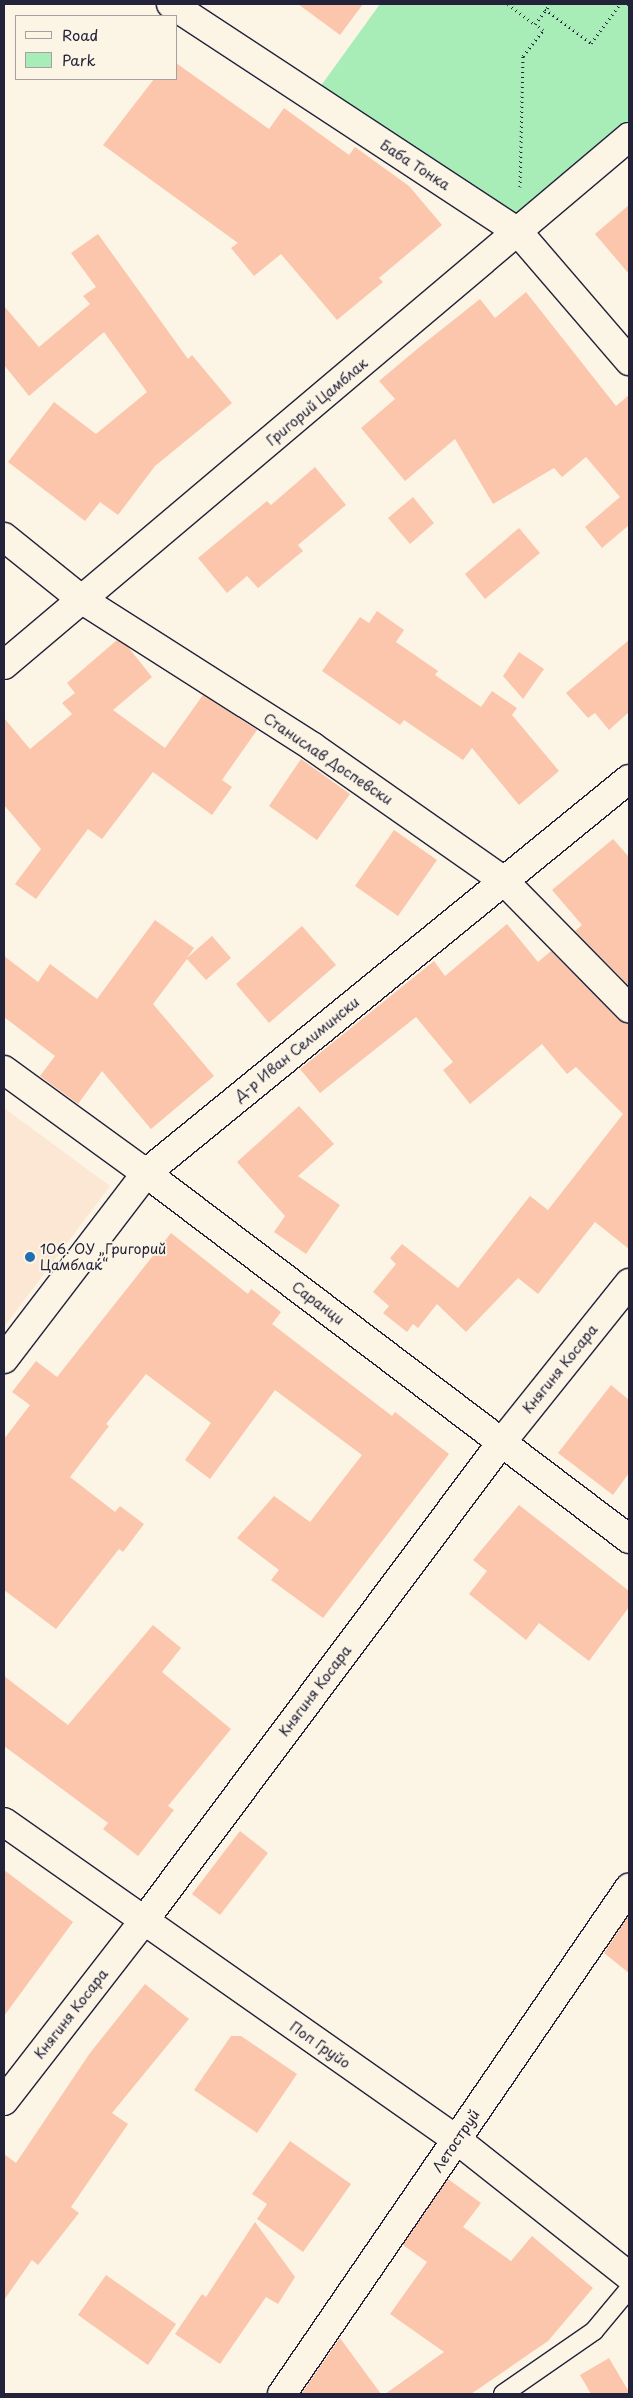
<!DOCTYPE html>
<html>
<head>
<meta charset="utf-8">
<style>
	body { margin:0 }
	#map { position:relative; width:633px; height:2398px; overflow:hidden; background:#fcf5e5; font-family:"Playpen Sans",sans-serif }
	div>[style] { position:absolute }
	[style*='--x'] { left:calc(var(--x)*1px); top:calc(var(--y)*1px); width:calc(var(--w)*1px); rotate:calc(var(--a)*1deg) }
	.built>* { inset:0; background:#fce7d4 }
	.green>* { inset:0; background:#a8edb7 }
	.building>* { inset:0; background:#fbc6ac }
	.path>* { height:3px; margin-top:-1.5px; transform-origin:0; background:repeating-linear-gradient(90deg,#22223b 0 1px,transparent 0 5px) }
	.roads { filter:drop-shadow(1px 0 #22223b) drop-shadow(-1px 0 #22223b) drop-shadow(0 1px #22223b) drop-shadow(0 -1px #22223b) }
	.service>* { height:18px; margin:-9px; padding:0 9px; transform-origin:9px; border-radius:9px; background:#fcf5e5 }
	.minor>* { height:28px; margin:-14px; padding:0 14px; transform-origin:14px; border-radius:14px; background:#fcf5e5 }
	.dots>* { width:14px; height:14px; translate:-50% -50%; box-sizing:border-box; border:2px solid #fcf5e5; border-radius:50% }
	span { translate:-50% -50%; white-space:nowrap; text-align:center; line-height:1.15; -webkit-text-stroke:4px #fcf5e5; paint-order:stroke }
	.street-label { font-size:14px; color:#22223b }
	.poi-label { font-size:14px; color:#22223b }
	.left { translate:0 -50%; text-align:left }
	.frame { position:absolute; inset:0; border:5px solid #22223b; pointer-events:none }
	.legend { position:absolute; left:15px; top:15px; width:162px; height:65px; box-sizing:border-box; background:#fcf5e5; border:1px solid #a5a1a1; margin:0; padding:6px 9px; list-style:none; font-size:15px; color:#22223b }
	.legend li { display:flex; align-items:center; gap:10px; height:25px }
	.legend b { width:25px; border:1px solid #a5a1a1 }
</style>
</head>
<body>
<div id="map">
	<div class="built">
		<div style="clip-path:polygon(4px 1108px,110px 1186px,4px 1327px)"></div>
	</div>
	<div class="green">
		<div style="clip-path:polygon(380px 4px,629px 4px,629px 137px,519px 233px,312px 98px)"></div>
	</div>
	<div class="building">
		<div style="clip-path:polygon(298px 4px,363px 4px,340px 35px)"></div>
		<div style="clip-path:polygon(176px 63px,269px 129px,284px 108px,349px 155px,355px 147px,409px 186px,442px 225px,379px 278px,383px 282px,337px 320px,281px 254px,254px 276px,231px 248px,238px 243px,103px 145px,154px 79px,176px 79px)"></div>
		<div style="clip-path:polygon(629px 205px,629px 274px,595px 234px)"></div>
		<div style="clip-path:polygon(98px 234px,188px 359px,192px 355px,232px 403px,155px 466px,118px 515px,100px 502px,85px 521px,8px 462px,54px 402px,96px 434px,147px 392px,104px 332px,29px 396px,4px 365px,4px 306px,39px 347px,90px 304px,83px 296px,96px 287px,71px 253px)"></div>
		<div style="clip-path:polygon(526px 292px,616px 406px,629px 395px,629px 525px,602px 548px,585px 527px,620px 497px,586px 457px,562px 477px,554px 468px,493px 504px,455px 439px,405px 481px,361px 428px,395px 399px,379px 381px,422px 345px,480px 299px,495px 318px)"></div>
		<div style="clip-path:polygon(315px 467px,346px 505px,298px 545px,303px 551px,258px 588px,247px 576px,227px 593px,198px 558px,267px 501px,271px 505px)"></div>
		<div style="clip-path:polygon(413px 497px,434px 523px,410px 544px,388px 518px)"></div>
		<div style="clip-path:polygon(519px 528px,540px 553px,485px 599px,465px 574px)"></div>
		<div style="clip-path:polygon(377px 611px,404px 630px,396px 642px,438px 671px,435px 675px,481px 707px,492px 691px,517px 708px,512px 715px,559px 771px,519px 805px,472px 748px,463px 760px,404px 720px,400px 725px,322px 671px,360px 617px,369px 623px)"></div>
		<div style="clip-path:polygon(117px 640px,128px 647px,152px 677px,113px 710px,165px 748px,203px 695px,257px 730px,222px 780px,232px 787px,212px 815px,153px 772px,102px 839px,88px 829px,36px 899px,15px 884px,41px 849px,4px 805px,4px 718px,30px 749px,72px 714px,62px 703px,75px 693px,67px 683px)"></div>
		<div style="clip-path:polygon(629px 640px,629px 712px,609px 730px,595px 713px,588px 718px,566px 693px)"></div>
		<div style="clip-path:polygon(519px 652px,544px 669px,523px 699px,503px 676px)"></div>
		<div style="clip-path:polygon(301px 759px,350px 794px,317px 840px,269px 806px)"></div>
		<div style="clip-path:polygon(394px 830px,437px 860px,398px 916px,355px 886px)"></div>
		<div style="clip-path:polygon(613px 839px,629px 857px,629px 986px,575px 931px,582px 925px,552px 890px)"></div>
		<div style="clip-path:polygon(155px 920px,194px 948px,187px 958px,212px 936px,231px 958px,206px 980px,187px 959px,153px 1004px,214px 1076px,151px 1129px,102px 1071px,78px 1104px,40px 1076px,55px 1056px,4px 1017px,4px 956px,38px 982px,50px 964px,97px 999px)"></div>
		<div style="clip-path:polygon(507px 924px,538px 962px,551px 951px,618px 1019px,629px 1023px,629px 1249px,595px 1222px,538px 1294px,518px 1278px,466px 1332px,437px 1304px,418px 1328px,413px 1324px,407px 1332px,383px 1313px,389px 1306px,373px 1292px,396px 1264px,390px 1258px,402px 1244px,458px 1288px,530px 1196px,548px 1210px,623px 1114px,576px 1067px,567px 1074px,542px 1044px,470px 1104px,443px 1070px,453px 1062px,416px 1017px,320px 1093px,300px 1069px,434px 961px,445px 976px)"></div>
		<div style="clip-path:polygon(302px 926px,336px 965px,269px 1023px,236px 984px)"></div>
		<div style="clip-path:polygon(299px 1106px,334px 1144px,298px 1176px,340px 1205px,306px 1254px,274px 1232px,285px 1216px,237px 1162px)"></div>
		<div style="clip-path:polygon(171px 1233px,248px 1294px,251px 1289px,281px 1312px,272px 1324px,392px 1416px,395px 1412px,449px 1454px,323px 1618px,271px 1580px,279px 1570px,237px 1538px,274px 1496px,310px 1522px,362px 1455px,275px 1390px,210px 1479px,185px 1460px,211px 1423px,146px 1374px,106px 1424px,109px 1426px,70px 1477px,115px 1512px,120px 1506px,144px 1524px,123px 1552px,119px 1549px,56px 1629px,4px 1590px,4px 1439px,30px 1405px,12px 1392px,36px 1361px,57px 1377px)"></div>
		<div style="clip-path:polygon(611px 1385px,629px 1400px,629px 1473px,613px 1495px,558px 1453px)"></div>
		<div style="clip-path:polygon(519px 1505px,629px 1591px,629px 1607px,589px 1661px,539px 1623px,526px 1640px,469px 1594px,487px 1571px,473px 1560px)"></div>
		<div style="clip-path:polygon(153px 1625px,181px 1648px,162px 1672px,231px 1729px,168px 1806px,174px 1810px,138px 1856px,103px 1829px,108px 1823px,4px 1746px,4px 1676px,68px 1725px)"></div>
		<div style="clip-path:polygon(240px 1831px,268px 1853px,220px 1915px,192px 1894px)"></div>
		<div style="clip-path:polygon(4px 1870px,73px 1922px,4px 2016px)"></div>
		<div style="clip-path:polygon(629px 1915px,629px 1973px,604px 1953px)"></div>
		<div style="clip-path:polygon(145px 1984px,189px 2019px,112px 2113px,128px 2124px,71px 2207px,79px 2213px,38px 2265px,32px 2260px,4px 2300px,4px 2154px,16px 2163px,90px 2053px)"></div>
		<div style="clip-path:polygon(231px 2036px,241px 2036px,297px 2074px,257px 2133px,194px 2090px)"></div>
		<div style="clip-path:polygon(290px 2141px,351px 2184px,303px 2252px,257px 2219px,267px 2204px,252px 2194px)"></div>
		<div style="clip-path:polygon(448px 2179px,481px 2203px,463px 2227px,511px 2261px,532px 2236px,593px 2288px,548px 2341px,471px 2394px,385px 2394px,444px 2352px,390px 2314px,427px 2262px,403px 2245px)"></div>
		<div style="clip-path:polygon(255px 2222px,295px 2277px,278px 2304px,266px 2297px,220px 2364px,175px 2334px,202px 2294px,206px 2297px)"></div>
		<div style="clip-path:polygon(106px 2275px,176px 2324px,148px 2365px,78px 2315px)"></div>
		<div style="clip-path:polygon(340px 2338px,381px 2394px,301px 2394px)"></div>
		<div style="clip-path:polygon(609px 2358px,629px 2392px,629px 2394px,591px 2394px,580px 2375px)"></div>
	</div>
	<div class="path">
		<div style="--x:508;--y:4;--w:34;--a:37"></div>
		<div style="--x:628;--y:4;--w:1;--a:45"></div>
		<div style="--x:545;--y:9;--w:57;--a:36.5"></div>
		<div style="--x:591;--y:43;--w:49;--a:-53.4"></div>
		<div style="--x:520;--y:187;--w:131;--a:-88.7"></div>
		<div style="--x:523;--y:56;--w:33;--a:-52"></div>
		<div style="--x:543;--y:30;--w:10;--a:-143"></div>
		<div style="--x:535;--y:24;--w:25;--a:-53"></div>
	</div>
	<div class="roads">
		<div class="service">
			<div style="--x:503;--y:2394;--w:111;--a:-34.7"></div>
			<div style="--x:594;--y:2331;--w:55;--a:-50.2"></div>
		</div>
		<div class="minor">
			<div style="--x:171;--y:4;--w:417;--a:33.3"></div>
			<div style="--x:519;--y:233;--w:169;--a:49.3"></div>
			<div style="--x:4;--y:537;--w:99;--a:38.8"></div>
			<div style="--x:81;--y:599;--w:275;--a:32.5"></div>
			<div style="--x:313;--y:747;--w:232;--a:35"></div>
			<div style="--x:503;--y:880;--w:180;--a:45.5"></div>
			<div style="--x:4;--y:665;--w:818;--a:-40.19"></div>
			<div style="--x:4;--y:1070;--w:175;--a:36"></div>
			<div style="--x:146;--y:1173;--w:606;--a:37.15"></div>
			<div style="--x:4;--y:1359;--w:234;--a:-52.6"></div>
			<div style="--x:146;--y:1173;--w:623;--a:-39.21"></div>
			<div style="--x:4;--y:1822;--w:553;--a:35.07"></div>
			<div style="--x:457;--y:2140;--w:219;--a:38.3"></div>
			<div style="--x:4;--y:2101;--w:227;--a:-52.2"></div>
			<div style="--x:143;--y:1922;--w:598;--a:-53.23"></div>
			<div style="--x:501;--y:1443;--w:205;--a:-51.3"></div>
			<div style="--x:282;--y:2394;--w:614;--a:-55.56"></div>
		</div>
	</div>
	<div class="dots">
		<div style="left:30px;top:1257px;background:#1f6fb2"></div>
	</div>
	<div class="street-label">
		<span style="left:415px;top:165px;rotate:33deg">Баба Тонка</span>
		<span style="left:317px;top:402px;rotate:-40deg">Григорий Цамблак</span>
		<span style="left:328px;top:759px;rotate:34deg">Станислав Доспевски</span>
		<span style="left:297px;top:1049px;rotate:-39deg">Д-р Иван Селимински</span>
		<span style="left:318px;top:1303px;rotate:37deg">Саранци</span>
		<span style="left:560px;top:1369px;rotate:-51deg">Княгиня Косара</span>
		<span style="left:315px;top:1691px;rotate:-53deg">Княгиня Косара</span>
		<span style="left:71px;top:2014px;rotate:-52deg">Княгиня Косара</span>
		<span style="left:320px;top:2045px;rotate:35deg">Поп Груйо</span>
		<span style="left:456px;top:2141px;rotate:-56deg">Летоструй</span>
	</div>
	<div class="poi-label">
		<span class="left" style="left:40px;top:1257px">106. ОУ „Григорий<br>Цамблак“</span>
	</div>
	<div class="frame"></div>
	<ul class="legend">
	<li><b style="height:6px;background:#fcf5e5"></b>Road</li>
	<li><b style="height:14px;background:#a8edb7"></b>Park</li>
	</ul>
</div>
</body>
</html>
